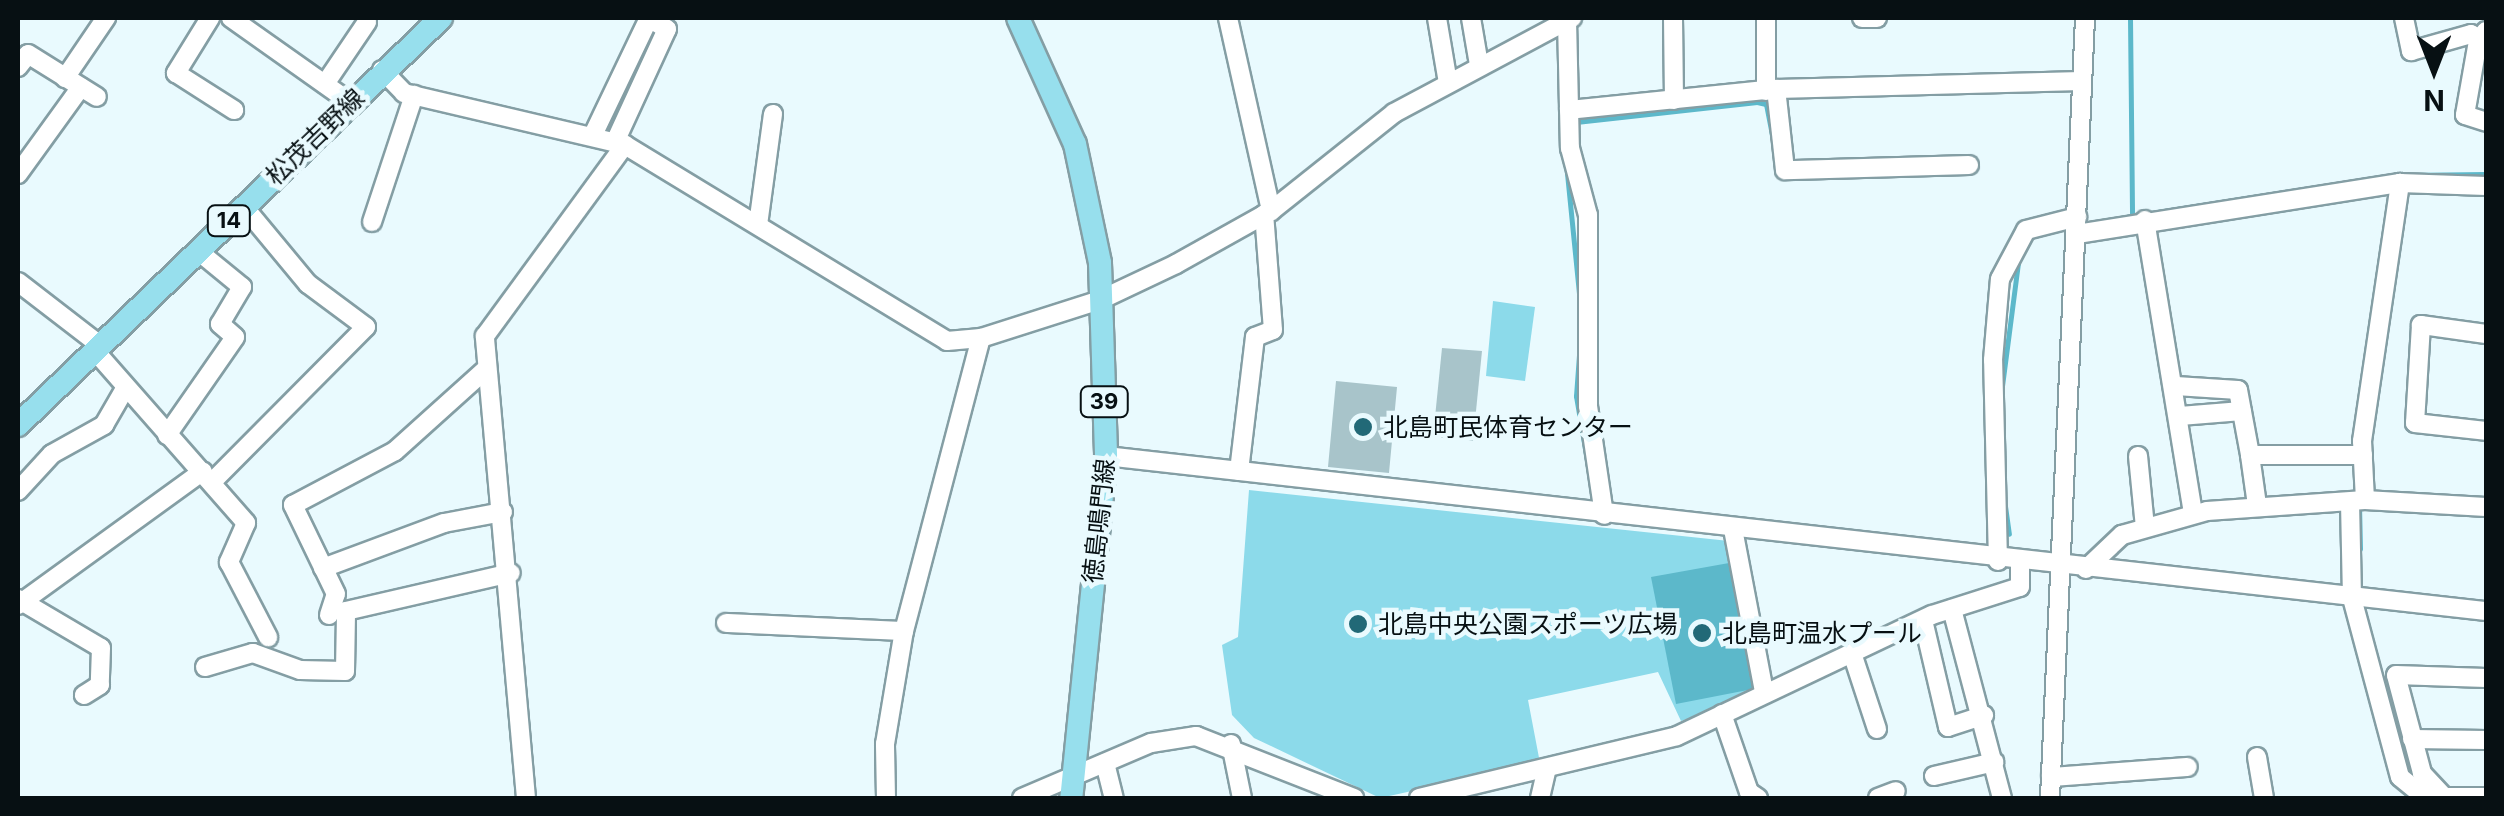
<!DOCTYPE html>
<html>
<head>
<meta charset="utf-8">
<style>
	body { margin:0 }
	#map { position:relative; width:2504px; height:816px; overflow:hidden; background:#e9fafe; font-family:Inter,"Noto Sans JP",sans-serif }
	div>[style] { position:absolute }
	[style*='--x'] { left:calc(var(--x)*1px); top:calc(var(--y)*1px); width:calc(var(--w)*1px); rotate:calc(var(--a)*1deg) }
	.green>* { inset:0; background:#8cdaea }
	.water>* { inset:0; background:#5cb8ca }
	.stream>* { height:5px; margin:-2.5px; padding:0 2.5px; transform-origin:2.5px; border-radius:2.5px; background:#5cb8ca }
	.building>* { inset:0; background:#a8c4ca }
	.roads { filter:drop-shadow(2px 0 #849ea4) drop-shadow(-2px 0 #849ea4) drop-shadow(0 2px #849ea4) drop-shadow(0 -2px #849ea4) }
	.minor>* { height:18px; margin:-9px; padding:0 9px; transform-origin:9px; border-radius:9px; background:#fff }
	.major>* { height:22px; margin:-11px; padding:0 11px; transform-origin:11px; border-radius:11px; background:#97dfed }
	.dots>* { width:28px; height:28px; translate:-50% -50%; box-sizing:border-box; border:5px solid #e9fafe; border-radius:50% }
	span { translate:-50% -50%; white-space:nowrap; text-align:center; line-height:1.15; -webkit-text-stroke:9px #e9fafe; paint-order:stroke }
	.shield-label span { padding:2px 8px; background:#e9fafe; border:2px solid; border-radius:8px; -webkit-text-stroke-width:0 }
	.shield-label { font-size:22px; color:#071013; font-weight:700 }
	.street-label { font-size:25px; color:#071013 }
	.poi-label { font-size:25px; color:#071013 }
	.left { translate:0 -50%; text-align:left }
	.frame { position:absolute; inset:0; border:20px solid #071013; pointer-events:none }
	.north { position:absolute; left:2384px; top:20px; width:100px; height:100px; -webkit-text-stroke:8px #e9fafe; paint-order:stroke; rotate:180deg; font-size:28px; font-weight:700; line-height:40px; text-align:center; color:#071013 }
	.north::after { content:''; display:block; margin:auto; width:35px; height:45px; background:#071013; clip-path:polygon(50% 0,100% 100%,50% 72%,0 100%) }
</style>
</head>
<body>
<div id="map">
	<div class="green">
		<div style="clip-path:polygon(1493px 301px,1535px 307px,1525px 381px,1486px 376px)"></div>
		<div style="clip-path:polygon(1249px 490px,1729px 541px,1756px 697px,1681px 721px,1658px 672px,1528px 700px,1540px 763px,1380px 798px,1254px 738px,1232px 715px,1222px 645px,1238px 637px)"></div>
	</div>
	<div class="water">
		<div style="clip-path:polygon(1729px 563px,1753px 689px,1676px 704px,1651px 577px)"></div>
	</div>
	<div class="stream">
		<div style="--x:2130;--y:18;--w:198;--a:89.4"></div>
		<div style="--x:2132;--y:216;--w:265;--a:-8.9"></div>
		<div style="--x:1576;--y:122;--w:182;--a:-6.3"></div>
		<div style="--x:1757;--y:102;--w:9;--a:13"></div>
		<div style="--x:1766;--y:104;--w:37;--a:79"></div>
		<div style="--x:1563;--y:133;--w:162;--a:84.3"></div>
		<div style="--x:2405;--y:175;--w:81;--a:-0.7"></div>
		<div style="--x:2106;--y:221;--w:26;--a:-11"></div>
		<div style="--x:1579;--y:355;--w:41;--a:94.2"></div>
		<div style="--x:1576;--y:396;--w:95;--a:80.3"></div>
		<div style="--x:2002;--y:386;--w:124;--a:-82.6"></div>
		<div style="--x:2356;--y:424;--w:24;--a:-81"></div>
		<div style="--x:2359;--y:505;--w:44;--a:88.7"></div>
		<div style="--x:2005;--y:506;--w:28;--a:82"></div>
	</div>
	<div class="building">
		<div style="clip-path:polygon(1442px 348px,1482px 351px,1473px 441px,1433px 437px)"></div>
		<div style="clip-path:polygon(1336px 381px,1397px 387px,1389px 473px,1328px 467px)"></div>
	</div>
	<div class="roads">
		<div class="minor">
			<div style="--x:210;--y:18;--w:65;--a:121.7"></div>
			<div style="--x:176;--y:73;--w:69;--a:32.5"></div>
			<div style="--x:231;--y:18;--w:147;--a:35.3"></div>
			<div style="--x:1228;--y:18;--w:198;--a:77.4"></div>
			<div style="--x:1437;--y:18;--w:66;--a:80.4"></div>
			<div style="--x:1471;--y:18;--w:48;--a:80.3"></div>
			<div style="--x:1673;--y:18;--w:82;--a:89.3"></div>
			<div style="--x:1766;--y:18;--w:73;--a:90"></div>
			<div style="--x:1862;--y:18;--w:15;--a:0"></div>
			<div style="--x:2404;--y:18;--w:34;--a:78"></div>
			<div style="--x:2411;--y:51;--w:62;--a:-15.8"></div>
			<div style="--x:2471;--y:34;--w:18;--a:34"></div>
			<div style="--x:1567;--y:20;--w:128;--a:88.7"></div>
			<div style="--x:1570;--y:148;--w:69;--a:75"></div>
			<div style="--x:1588;--y:215;--w:191;--a:90"></div>
			<div style="--x:1588;--y:406;--w:110;--a:81.6"></div>
			<div style="--x:2486;--y:31;--w:13;--a:129"></div>
			<div style="--x:2478;--y:41;--w:75;--a:100"></div>
			<div style="--x:2465;--y:115;--w:22;--a:18"></div>
			<div style="--x:18;--y:67;--w:16;--a:-52"></div>
			<div style="--x:28;--y:54;--w:81;--a:31.9"></div>
			<div style="--x:382;--y:70;--w:32;--a:46"></div>
			<div style="--x:404;--y:93;--w:227;--a:13.2"></div>
			<div style="--x:625;--y:145;--w:377;--a:31.3"></div>
			<div style="--x:947;--y:341;--w:34;--a:-5"></div>
			<div style="--x:981;--y:338;--w:125;--a:-17.7"></div>
			<div style="--x:1100;--y:300;--w:84;--a:-25.3"></div>
			<div style="--x:1176;--y:264;--w:109;--a:-29.2"></div>
			<div style="--x:1271;--y:211;--w:157;--a:-38.5"></div>
			<div style="--x:1394;--y:113;--w:202;--a:-28.1"></div>
			<div style="--x:65;--y:78;--w:73;--a:-55.7"></div>
			<div style="--x:325;--y:84;--w:75;--a:-55.9"></div>
			<div style="--x:1569;--y:110;--w:208;--a:-5.8"></div>
			<div style="--x:593;--y:135;--w:130;--a:-64.4"></div>
			<div style="--x:615;--y:142;--w:124;--a:-65.3"></div>
			<div style="--x:667;--y:29;--w:21;--a:-149"></div>
			<div style="--x:1969;--y:165;--w:184;--a:178.4"></div>
			<div style="--x:1785;--y:170;--w:81;--a:-96.3"></div>
			<div style="--x:1776;--y:89;--w:306;--a:-1.5"></div>
			<div style="--x:18;--y:174;--w:107;--a:-54.1"></div>
			<div style="--x:2145;--y:220;--w:298;--a:80.7"></div>
			<div style="--x:372;--y:222;--w:134;--a:-71.7"></div>
			<div style="--x:758;--y:225;--w:112;--a:-82.3"></div>
			<div style="--x:2077;--y:234;--w:327;--a:-9"></div>
			<div style="--x:2400;--y:183;--w:86;--a:2"></div>
			<div style="--x:18;--y:282;--w:105;--a:37.6"></div>
			<div style="--x:2486;--y:334;--w:66;--a:-172.1"></div>
			<div style="--x:2421;--y:325;--w:98;--a:93.5"></div>
			<div style="--x:2415;--y:423;--w:71;--a:6.4"></div>
			<div style="--x:95;--y:351;--w:229;--a:48.7"></div>
			<div style="--x:246;--y:523;--w:43;--a:113.6"></div>
			<div style="--x:229;--y:562;--w:85;--a:62.5"></div>
			<div style="--x:2176;--y:386;--w:62;--a:3.7"></div>
			<div style="--x:2238;--y:390;--w:66;--a:79.5"></div>
			<div style="--x:2180;--y:416;--w:62;--a:-4.6"></div>
			<div style="--x:167;--y:435;--w:119;--a:-55.2"></div>
			<div style="--x:235;--y:337;--w:20;--a:-139"></div>
			<div style="--x:220;--y:324;--w:43;--a:-59.3"></div>
			<div style="--x:242;--y:287;--w:57;--a:-140.7"></div>
			<div style="--x:1106;--y:456;--w:1389;--a:6.41"></div>
			<div style="--x:2138;--y:456;--w:71;--a:84.4"></div>
			<div style="--x:1239;--y:471;--w:135;--a:-83.2"></div>
			<div style="--x:1255;--y:337;--w:19;--a:-21"></div>
			<div style="--x:1273;--y:330;--w:116;--a:-94.4"></div>
			<div style="--x:213;--y:481;--w:217;--a:-45.2"></div>
			<div style="--x:366;--y:327;--w:72;--a:-143.4"></div>
			<div style="--x:308;--y:284;--w:100;--a:-129.7"></div>
			<div style="--x:18;--y:491;--w:50;--a:-47.4"></div>
			<div style="--x:52;--y:454;--w:60;--a:-29.1"></div>
			<div style="--x:104;--y:425;--w:39;--a:-60"></div>
			<div style="--x:2365;--y:500;--w:59;--a:-92.9"></div>
			<div style="--x:2362;--y:441;--w:261;--a:-81.6"></div>
			<div style="--x:2350;--y:502;--w:96;--a:88.8"></div>
			<div style="--x:2352;--y:598;--w:185;--a:75"></div>
			<div style="--x:2400;--y:777;--w:32;--a:39"></div>
			<div style="--x:2425;--y:797;--w:61;--a:0"></div>
			<div style="--x:2257;--y:505;--w:50;--a:-98"></div>
			<div style="--x:2250;--y:455;--w:113;--a:0"></div>
			<div style="--x:1733;--y:529;--w:165;--a:79.2"></div>
			<div style="--x:1998;--y:561;--w:201;--a:-91.4"></div>
			<div style="--x:1993;--y:360;--w:81;--a:-85.1"></div>
			<div style="--x:2000;--y:279;--w:55;--a:-62"></div>
			<div style="--x:2026;--y:230;--w:53;--a:-14.3"></div>
			<div style="--x:323;--y:568;--w:129;--a:-20.4"></div>
			<div style="--x:444;--y:523;--w:60;--a:-10.6"></div>
			<div style="--x:2086;--y:569;--w:50;--a:-43.4"></div>
			<div style="--x:2122;--y:535;--w:88;--a:-15.8"></div>
			<div style="--x:2207;--y:511;--w:158;--a:-4"></div>
			<div style="--x:2365;--y:500;--w:121;--a:3.3"></div>
			<div style="--x:18;--y:599;--w:96;--a:30.6"></div>
			<div style="--x:101;--y:648;--w:37;--a:92"></div>
			<div style="--x:100;--y:685;--w:19;--a:148"></div>
			<div style="--x:18;--y:605;--w:228;--a:-35.9"></div>
			<div style="--x:1952;--y:609;--w:196;--a:75.2"></div>
			<div style="--x:329;--y:615;--w:22;--a:-72"></div>
			<div style="--x:336;--y:594;--w:99;--a:-115.8"></div>
			<div style="--x:293;--y:505;--w:115;--a:-27.9"></div>
			<div style="--x:395;--y:451;--w:120;--a:-42"></div>
			<div style="--x:1923;--y:620;--w:110;--a:76.8"></div>
			<div style="--x:1948;--y:727;--w:38;--a:-18"></div>
			<div style="--x:726;--y:623;--w:178;--a:2.6"></div>
			<div style="--x:1852;--y:653;--w:80;--a:71.8"></div>
			<div style="--x:205;--y:667;--w:50;--a:-16.3"></div>
			<div style="--x:253;--y:653;--w:50;--a:19.9"></div>
			<div style="--x:300;--y:670;--w:45;--a:1.3"></div>
			<div style="--x:345;--y:671;--w:60;--a:-89"></div>
			<div style="--x:346;--y:611;--w:169;--a:-13"></div>
			<div style="--x:1722;--y:714;--w:83;--a:70.9"></div>
			<div style="--x:1749;--y:792;--w:11;--a:34"></div>
			<div style="--x:2412;--y:739;--w:74;--a:0.8"></div>
			<div style="--x:1231;--y:744;--w:55;--a:78.5"></div>
			<div style="--x:2257;--y:757;--w:42;--a:80.3"></div>
			<div style="--x:1105;--y:763;--w:36;--a:76"></div>
			<div style="--x:1934;--y:776;--w:62;--a:-13.1"></div>
			<div style="--x:2051;--y:777;--w:137;--a:-4.2"></div>
			<div style="--x:526;--y:798;--w:464;--a:-95.1"></div>
			<div style="--x:485;--y:336;--w:237;--a:-53.8"></div>
			<div style="--x:886;--y:798;--w:54;--a:-91.1"></div>
			<div style="--x:885;--y:744;--w:115;--a:-80.5"></div>
			<div style="--x:904;--y:631;--w:303;--a:-75.3"></div>
			<div style="--x:1022;--y:798;--w:140;--a:-23.1"></div>
			<div style="--x:1151;--y:743;--w:46;--a:-8.8"></div>
			<div style="--x:1196;--y:736;--w:170;--a:21.4"></div>
			<div style="--x:1419;--y:798;--w:265;--a:-13.5"></div>
			<div style="--x:1677;--y:736;--w:282;--a:-25.4"></div>
			<div style="--x:1932;--y:615;--w:92;--a:-17.7"></div>
			<div style="--x:2020;--y:587;--w:24;--a:-90"></div>
			<div style="--x:1540;--y:798;--w:27;--a:-77"></div>
			<div style="--x:1878;--y:798;--w:19;--a:-21"></div>
			<div style="--x:2050;--y:798;--w:781;--a:-87.43"></div>
			<div style="--x:2445;--y:798;--w:34;--a:-133"></div>
			<div style="--x:2422;--y:773;--w:101;--a:-104.9"></div>
			<div style="--x:2396;--y:675;--w:90;--a:1.9"></div>
		</div>
		<div class="major">
			<div style="--x:1018;--y:18;--w:138;--a:65.7"></div>
			<div style="--x:1075;--y:144;--w:122;--a:78.1"></div>
			<div style="--x:1100;--y:263;--w:193;--a:88.2"></div>
			<div style="--x:1106;--y:456;--w:344;--a:95.8"></div>
			<div style="--x:18;--y:425;--w:587;--a:-43.9"></div>
		</div>
	</div>
	<div class="dots">
		<div style="left:1363px;top:427px;background:#226977"></div>
		<div style="left:1358px;top:624px;background:#226977"></div>
		<div style="left:1702px;top:633px;background:#226977"></div>
	</div>
	<div class="shield-label">
		<span style="left:229px;top:221px">14</span>
		<span style="left:1104px;top:402px">39</span>
	</div>
	<div class="street-label">
		<span style="left:315px;top:137px;rotate:-44deg">松茂吉野線</span>
		<span style="left:1099px;top:521px;rotate:-84deg">徳島鳴門線</span>
	</div>
	<div class="poi-label">
		<span class="left" style="left:1383px;top:427px">北島町民体育センター</span>
		<span class="left" style="left:1378px;top:624px">北島中央公園スポーツ広場</span>
		<span class="left" style="left:1722px;top:633px">北島町温水プール</span>
	</div>
	<div class="frame"></div>
	<div class="north">N</div>
</div>
</body>
</html>
